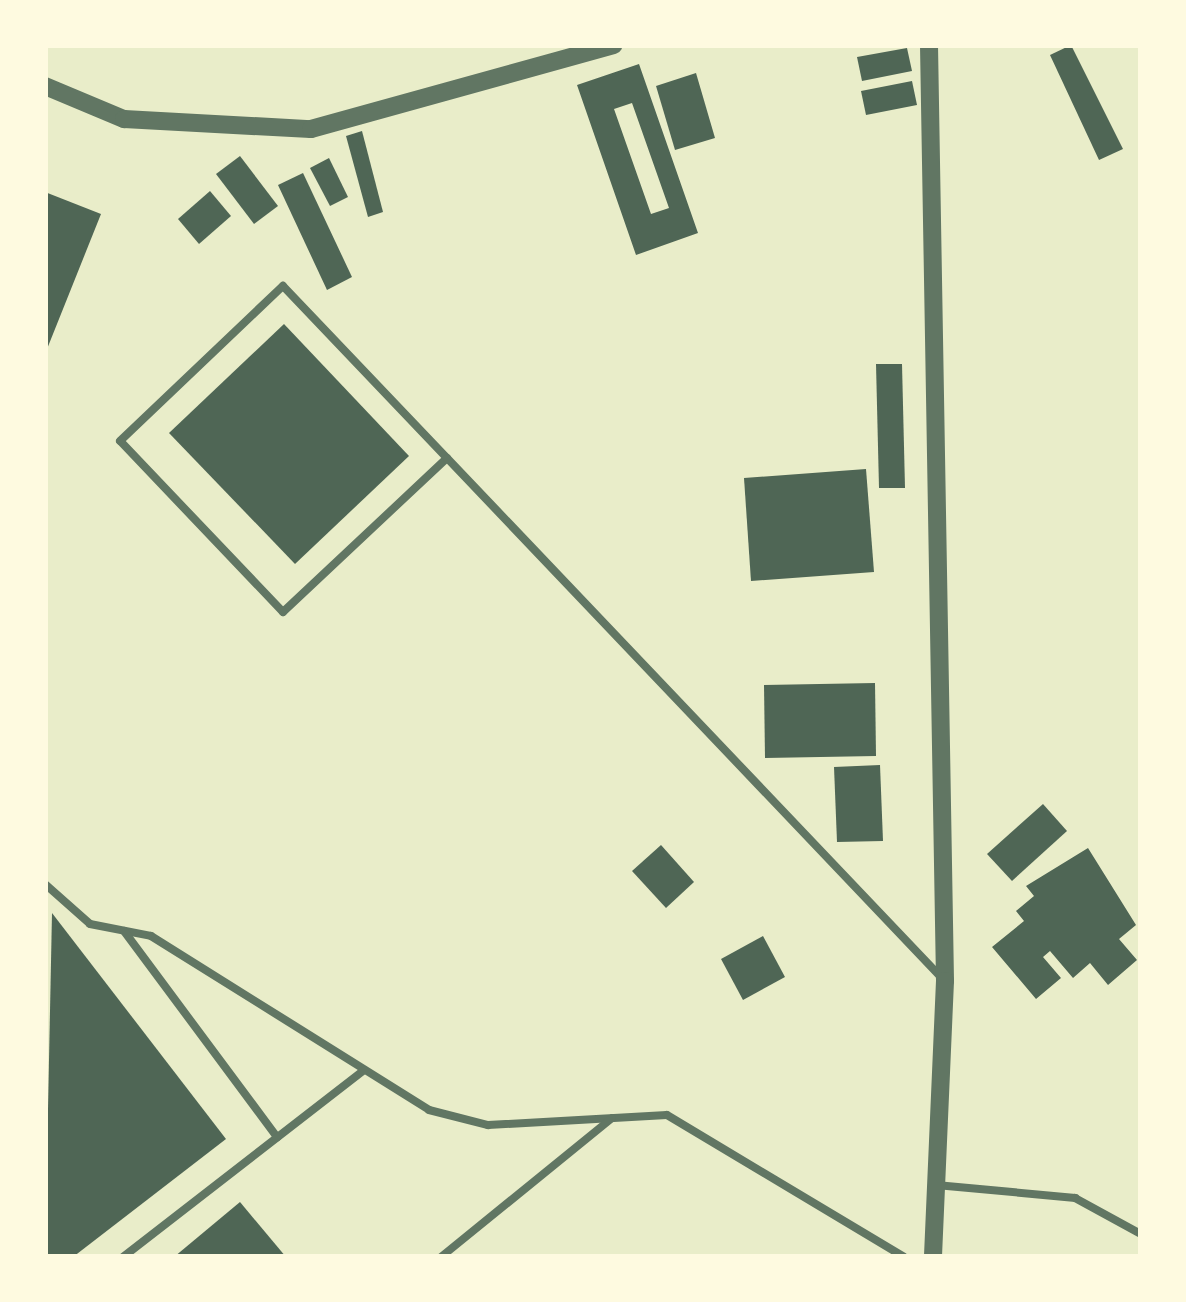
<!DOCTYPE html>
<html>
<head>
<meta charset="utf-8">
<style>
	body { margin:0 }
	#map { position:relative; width:1186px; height:1302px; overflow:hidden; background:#e9edc9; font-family:Karla,sans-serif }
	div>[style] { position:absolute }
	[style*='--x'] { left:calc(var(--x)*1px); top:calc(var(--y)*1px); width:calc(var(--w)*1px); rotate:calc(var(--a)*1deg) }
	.building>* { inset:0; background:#4f6655 }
	.service>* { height:8px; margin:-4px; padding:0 4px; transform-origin:4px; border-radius:4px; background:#617663 }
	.tertiary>* { height:18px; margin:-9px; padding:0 9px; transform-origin:9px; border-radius:9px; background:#617663 }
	span { translate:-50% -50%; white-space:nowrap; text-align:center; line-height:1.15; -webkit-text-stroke:9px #fefae0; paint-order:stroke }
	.frame { position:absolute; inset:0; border:48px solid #fefae0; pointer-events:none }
</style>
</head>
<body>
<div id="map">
	<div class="building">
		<div style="clip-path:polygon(1071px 45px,1123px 149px,1099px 160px,1050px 55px)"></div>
		<div style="clip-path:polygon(907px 48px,912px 71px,862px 81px,857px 57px)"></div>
		<div style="clip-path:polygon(evenodd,639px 64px,698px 233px,636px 255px,577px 85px,639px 64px,632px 103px,669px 208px,651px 214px,614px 109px,632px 103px)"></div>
		<div style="clip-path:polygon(696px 73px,715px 138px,675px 150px,656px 86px)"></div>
		<div style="clip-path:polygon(912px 81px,917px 105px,866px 115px,861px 91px)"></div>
		<div style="clip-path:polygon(362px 131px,383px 212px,368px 217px,346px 136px)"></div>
		<div style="clip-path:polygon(240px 156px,278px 206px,254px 224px,216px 174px)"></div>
		<div style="clip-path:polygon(329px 158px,348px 197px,330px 206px,310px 168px)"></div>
		<div style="clip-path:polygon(303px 173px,352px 277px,327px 290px,278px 185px)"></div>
		<div style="clip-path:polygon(210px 191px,231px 216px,199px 244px,178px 219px)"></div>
		<div style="clip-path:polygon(45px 192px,101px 214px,45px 354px)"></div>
		<div style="clip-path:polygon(284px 324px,409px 456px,295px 564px,169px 433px)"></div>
		<div style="clip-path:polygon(876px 364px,902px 364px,905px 488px,879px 488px)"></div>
		<div style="clip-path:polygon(866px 469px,874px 572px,751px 581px,744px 478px)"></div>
		<div style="clip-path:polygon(875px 683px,876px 756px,765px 758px,764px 685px)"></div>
		<div style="clip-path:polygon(880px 765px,883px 841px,837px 842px,834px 767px)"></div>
		<div style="clip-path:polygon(1043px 804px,1067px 831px,1012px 881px,987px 854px)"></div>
		<div style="clip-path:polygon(661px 845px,694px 882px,666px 908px,632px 871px)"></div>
		<div style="clip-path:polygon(1088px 848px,1136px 925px,1119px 939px,1137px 960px,1108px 985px,1090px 963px,1073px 978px,1050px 951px,1043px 957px,1061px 978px,1036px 999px,992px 947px,1024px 921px,1016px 911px,1034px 896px,1026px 886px)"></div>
		<div style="clip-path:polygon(52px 913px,226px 1139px,73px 1257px,45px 1257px)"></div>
		<div style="clip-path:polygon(763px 936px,785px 977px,743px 1000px,721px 959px)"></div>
		<div style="clip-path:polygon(240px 1202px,286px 1257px,174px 1257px)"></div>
	</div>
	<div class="service">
		<div style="--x:447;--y:458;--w:225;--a:136.8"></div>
		<div style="--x:283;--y:612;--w:236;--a:-133.6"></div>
		<div style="--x:120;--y:441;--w:225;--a:-43.6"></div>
		<div style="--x:283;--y:286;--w:238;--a:46.4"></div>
		<div style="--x:447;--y:458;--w:715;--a:46.42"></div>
		<div style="--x:45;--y:884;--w:60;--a:41.6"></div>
		<div style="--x:90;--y:924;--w:62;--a:11.1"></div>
		<div style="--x:151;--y:936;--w:328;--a:32"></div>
		<div style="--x:429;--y:1110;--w:61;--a:14.3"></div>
		<div style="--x:488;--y:1125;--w:179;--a:-3.2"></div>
		<div style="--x:667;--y:1115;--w:276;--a:30.9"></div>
		<div style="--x:124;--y:931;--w:257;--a:53.4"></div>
		<div style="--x:936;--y:1185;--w:140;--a:5.3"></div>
		<div style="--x:1075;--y:1198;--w:75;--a:28.6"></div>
		<div style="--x:123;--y:1257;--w:305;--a:-37.8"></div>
		<div style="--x:441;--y:1257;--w:220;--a:-39.1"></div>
	</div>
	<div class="tertiary">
		<div style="--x:929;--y:45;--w:936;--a:89.02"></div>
		<div style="--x:945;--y:981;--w:276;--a:92.5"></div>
		<div style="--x:45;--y:86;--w:86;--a:22.7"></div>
		<div style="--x:124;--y:119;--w:187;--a:3.1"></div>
		<div style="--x:311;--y:129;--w:314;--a:-15.5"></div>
	</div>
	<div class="frame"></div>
</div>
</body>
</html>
